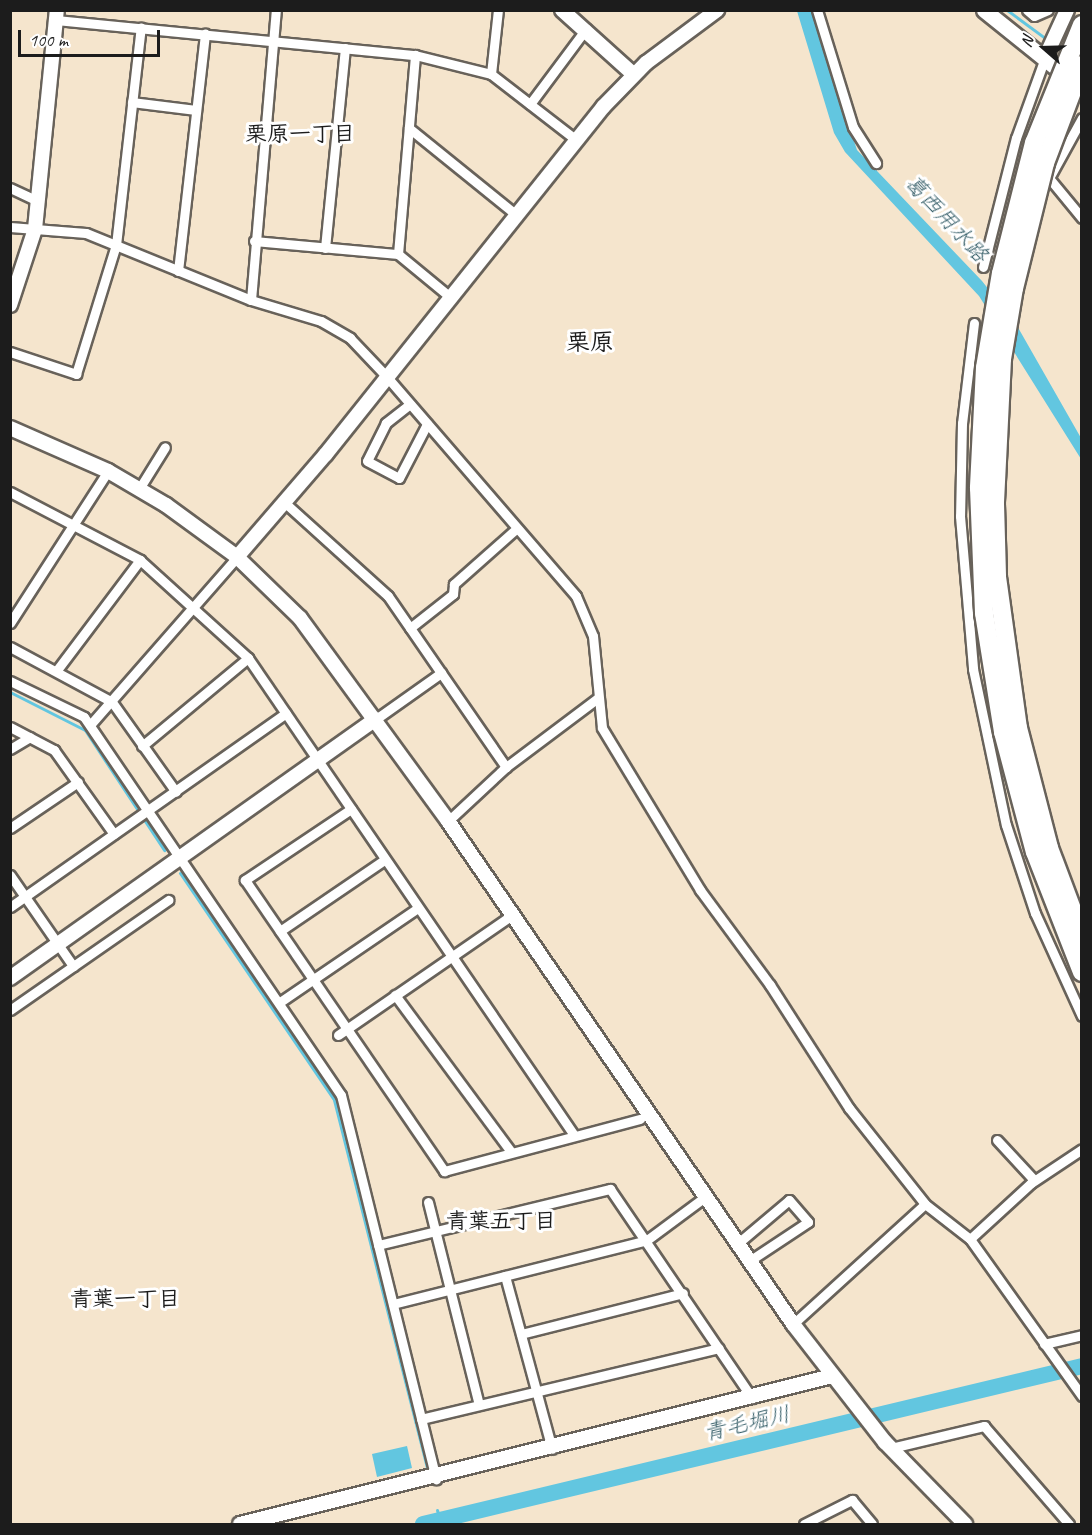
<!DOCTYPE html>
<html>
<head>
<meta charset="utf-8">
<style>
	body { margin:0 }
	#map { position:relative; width:1092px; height:1535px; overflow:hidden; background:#f5e5cd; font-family:Caveat,"Klee One",sans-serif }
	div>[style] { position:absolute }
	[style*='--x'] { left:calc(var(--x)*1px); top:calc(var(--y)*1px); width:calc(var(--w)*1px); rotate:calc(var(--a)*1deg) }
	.water>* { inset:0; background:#62c6e0 }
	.stream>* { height:3px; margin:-1.5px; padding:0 1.5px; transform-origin:1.5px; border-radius:1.5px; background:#62c6e0 }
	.river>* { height:16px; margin:-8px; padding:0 8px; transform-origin:8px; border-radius:8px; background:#62c6e0 }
	.roads { filter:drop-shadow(2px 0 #68625a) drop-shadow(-2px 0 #68625a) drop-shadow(0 2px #68625a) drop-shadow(0 -2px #68625a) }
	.street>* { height:9px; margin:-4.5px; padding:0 4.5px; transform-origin:4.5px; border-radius:4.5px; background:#fff }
	.secondary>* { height:14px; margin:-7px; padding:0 7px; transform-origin:7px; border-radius:7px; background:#fff }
	.primary>* { height:15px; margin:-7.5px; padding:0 7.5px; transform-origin:7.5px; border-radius:7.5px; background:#fff }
	.bridges { filter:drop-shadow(2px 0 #68625a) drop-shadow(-2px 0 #68625a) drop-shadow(0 2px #68625a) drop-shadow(0 -2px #68625a) }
	.highway-bridge>* { height:18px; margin:-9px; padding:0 9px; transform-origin:9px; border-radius:9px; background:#fff }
	span { translate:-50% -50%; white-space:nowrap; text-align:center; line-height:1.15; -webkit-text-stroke:6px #fff; paint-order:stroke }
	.neighbourhood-label { font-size:22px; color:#1c1c1c; font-weight:700 }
	.water-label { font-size:22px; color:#38606a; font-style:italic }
	.quarter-label { font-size:24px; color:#1c1c1c; font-weight:700 }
	.frame { position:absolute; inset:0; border:12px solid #1c1c1c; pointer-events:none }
	.north { position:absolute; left:1014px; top:18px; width:60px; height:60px; -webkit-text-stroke:4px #fff; paint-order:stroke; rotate:290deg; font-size:16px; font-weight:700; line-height:24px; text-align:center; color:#1c1c1c }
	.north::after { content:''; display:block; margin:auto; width:21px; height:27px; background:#1c1c1c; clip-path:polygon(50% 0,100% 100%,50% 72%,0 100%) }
	.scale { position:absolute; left:18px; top:30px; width:142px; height:27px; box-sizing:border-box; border:3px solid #1c1c1c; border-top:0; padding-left:8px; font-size:18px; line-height:21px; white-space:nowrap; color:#1c1c1c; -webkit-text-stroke:4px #fff; paint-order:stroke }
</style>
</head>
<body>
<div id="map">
	<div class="water">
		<div style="clip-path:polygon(797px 11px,811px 11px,857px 150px,982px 281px,1016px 324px,1081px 438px,1081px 459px,979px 296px,845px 152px,834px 133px)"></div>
		<div style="clip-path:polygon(407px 1446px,412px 1468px,377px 1477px,372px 1454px)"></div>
	</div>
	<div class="stream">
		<div style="--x:1007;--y:10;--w:52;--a:36.4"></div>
		<div style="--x:10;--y:692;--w:84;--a:26.9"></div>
		<div style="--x:85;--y:730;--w:144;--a:56.6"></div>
		<div style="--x:180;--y:873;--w:274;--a:55.8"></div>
		<div style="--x:334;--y:1100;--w:383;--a:75.8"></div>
		<div style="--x:437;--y:1510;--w:10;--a:73"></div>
	</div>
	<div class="river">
		<div style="--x:423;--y:1524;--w:678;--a:-13.48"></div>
	</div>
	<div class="roads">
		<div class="street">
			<div style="--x:817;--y:10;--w:122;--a:72.9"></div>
			<div style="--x:853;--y:127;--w:43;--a:57.4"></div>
			<div style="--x:1027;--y:10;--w:9;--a:41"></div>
			<div style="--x:1034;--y:16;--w:15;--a:-23"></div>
			<div style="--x:56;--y:20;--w:361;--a:5.6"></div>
			<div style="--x:415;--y:55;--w:78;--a:14"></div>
			<div style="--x:491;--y:74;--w:106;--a:37.7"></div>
			<div style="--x:491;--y:74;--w:64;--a:-83.8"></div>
			<div style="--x:132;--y:102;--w:64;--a:7.1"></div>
			<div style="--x:530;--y:104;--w:94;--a:-53.3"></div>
			<div style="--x:1082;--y:118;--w:68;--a:118.8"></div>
			<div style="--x:1049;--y:178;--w:52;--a:50.5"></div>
			<div style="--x:409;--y:128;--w:135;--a:39"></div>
			<div style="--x:10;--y:188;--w:31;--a:25"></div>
			<div style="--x:10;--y:227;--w:76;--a:4.5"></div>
			<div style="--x:86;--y:233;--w:178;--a:22.1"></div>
			<div style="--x:251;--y:300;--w:73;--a:16.7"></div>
			<div style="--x:321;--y:321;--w:34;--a:30"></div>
			<div style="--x:350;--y:338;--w:54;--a:46.5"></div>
			<div style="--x:387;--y:377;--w:289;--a:49.2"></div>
			<div style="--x:576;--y:596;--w:43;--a:67"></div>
			<div style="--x:593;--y:636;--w:92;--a:84.4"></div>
			<div style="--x:602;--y:728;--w:189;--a:58.8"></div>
			<div style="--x:700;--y:890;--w:118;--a:53.6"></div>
			<div style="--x:770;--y:985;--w:146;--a:57.3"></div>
			<div style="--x:849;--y:1108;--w:122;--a:51.6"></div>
			<div style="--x:925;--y:1204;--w:57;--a:37.9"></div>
			<div style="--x:970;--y:1239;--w:193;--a:54.5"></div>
			<div style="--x:254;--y:241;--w:145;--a:5.2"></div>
			<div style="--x:398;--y:254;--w:66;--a:39.5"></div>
			<div style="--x:325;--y:248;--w:201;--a:-84.3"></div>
			<div style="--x:398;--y:254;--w:200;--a:-85.1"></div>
			<div style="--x:983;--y:267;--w:133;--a:-75.7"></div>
			<div style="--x:1016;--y:138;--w:85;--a:-70.1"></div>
			<div style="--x:178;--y:271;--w:239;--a:-83.5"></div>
			<div style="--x:251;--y:300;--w:291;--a:-85.1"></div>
			<div style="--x:974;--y:323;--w:101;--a:96.8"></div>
			<div style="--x:962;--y:423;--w:93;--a:91.2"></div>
			<div style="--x:960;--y:516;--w:154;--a:85.1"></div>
			<div style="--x:973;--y:669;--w:159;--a:78.1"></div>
			<div style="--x:1006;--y:825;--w:93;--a:71.8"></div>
			<div style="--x:1035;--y:913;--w:113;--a:65.5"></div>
			<div style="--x:10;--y:352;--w:70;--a:18.4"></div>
			<div style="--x:76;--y:374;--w:135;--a:-72.8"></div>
			<div style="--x:116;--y:245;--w:219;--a:-83.5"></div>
			<div style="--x:410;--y:404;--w:31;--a:142"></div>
			<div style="--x:386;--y:423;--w:42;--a:116.6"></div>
			<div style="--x:367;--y:461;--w:36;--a:28"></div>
			<div style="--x:399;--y:478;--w:61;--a:-62.6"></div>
			<div style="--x:139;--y:489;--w:49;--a:-58.2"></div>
			<div style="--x:10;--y:492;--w:147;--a:27.6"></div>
			<div style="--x:140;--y:560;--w:146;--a:42.2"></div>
			<div style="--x:248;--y:658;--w:578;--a:55.65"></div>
			<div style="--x:284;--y:502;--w:140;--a:42.1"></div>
			<div style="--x:388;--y:596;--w:208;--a:55.4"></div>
			<div style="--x:10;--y:623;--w:181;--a:-57.2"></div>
			<div style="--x:410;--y:628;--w:55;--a:-38.3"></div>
			<div style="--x:453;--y:594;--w:10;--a:-84"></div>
			<div style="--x:454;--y:584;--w:84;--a:-41.6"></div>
			<div style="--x:10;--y:647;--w:116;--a:28.3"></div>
			<div style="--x:112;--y:702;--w:110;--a:54.6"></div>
			<div style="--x:57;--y:670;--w:138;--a:-53"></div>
			<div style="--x:10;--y:681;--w:82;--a:25.9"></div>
			<div style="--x:84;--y:717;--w:457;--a:55.8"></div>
			<div style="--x:341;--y:1095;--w:396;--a:76.1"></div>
			<div style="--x:376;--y:719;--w:80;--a:-35.3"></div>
			<div style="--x:90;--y:725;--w:223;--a:-48.8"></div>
			<div style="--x:10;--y:727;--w:50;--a:27.6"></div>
			<div style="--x:54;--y:750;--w:103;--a:54.5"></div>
			<div style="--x:142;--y:746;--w:138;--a:-39.7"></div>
			<div style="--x:10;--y:749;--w:23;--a:-31"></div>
			<div style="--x:351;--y:809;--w:128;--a:146.2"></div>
			<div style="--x:245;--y:880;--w:353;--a:55.6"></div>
			<div style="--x:444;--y:1171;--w:203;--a:-14.9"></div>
			<div style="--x:448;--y:821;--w:79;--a:-43"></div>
			<div style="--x:506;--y:767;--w:115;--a:-36.9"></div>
			<div style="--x:10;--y:828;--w:82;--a:-34.1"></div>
			<div style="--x:10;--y:875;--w:111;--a:55.3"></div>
			<div style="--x:10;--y:907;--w:337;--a:-35.1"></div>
			<div style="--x:280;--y:931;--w:126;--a:-34.3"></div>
			<div style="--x:395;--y:995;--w:195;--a:53.5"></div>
			<div style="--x:280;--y:1002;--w:167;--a:-34.3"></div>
			<div style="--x:10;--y:1010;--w:193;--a:-34.8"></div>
			<div style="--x:338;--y:1035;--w:211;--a:-34.6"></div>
			<div style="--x:997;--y:1140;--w:54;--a:47.2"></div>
			<div style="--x:428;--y:1202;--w:209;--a:75.9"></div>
			<div style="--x:970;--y:1239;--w:83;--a:-42.6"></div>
			<div style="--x:1031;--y:1183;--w:61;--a:-33.7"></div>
			<div style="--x:737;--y:1244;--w:68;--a:-40.2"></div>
			<div style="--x:789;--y:1200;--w:29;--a:49"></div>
			<div style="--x:808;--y:1222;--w:71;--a:146.5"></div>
			<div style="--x:378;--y:1245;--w:239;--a:-13.6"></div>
			<div style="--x:610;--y:1189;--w:253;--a:55.8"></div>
			<div style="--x:505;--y:1276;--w:179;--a:74.8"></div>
			<div style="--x:393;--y:1304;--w:262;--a:-14.1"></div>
			<div style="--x:647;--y:1240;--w:72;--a:-36.6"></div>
			<div style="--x:793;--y:1324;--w:178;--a:-42.3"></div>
			<div style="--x:521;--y:1334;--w:167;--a:-14.2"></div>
			<div style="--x:1044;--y:1344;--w:39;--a:-13"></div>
			<div style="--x:421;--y:1419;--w:306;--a:-13.4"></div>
			<div style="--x:891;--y:1448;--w:96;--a:-13.3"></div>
			<div style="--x:984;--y:1426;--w:130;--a:49.1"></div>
			<div style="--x:804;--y:1524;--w:54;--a:-26.6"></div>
			<div style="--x:852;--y:1500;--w:31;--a:50"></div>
		</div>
		<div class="secondary">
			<div style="--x:562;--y:10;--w:96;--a:42"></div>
			<div style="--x:1045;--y:58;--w:53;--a:-65.4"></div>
			<div style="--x:10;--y:305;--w:80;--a:-71.8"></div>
			<div style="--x:35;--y:229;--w:220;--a:-84.3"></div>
			<div style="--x:10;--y:428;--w:107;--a:23.7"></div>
			<div style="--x:108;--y:471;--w:67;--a:30.4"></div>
			<div style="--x:166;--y:505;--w:88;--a:36.2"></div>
			<div style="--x:237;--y:557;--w:88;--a:44.1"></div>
			<div style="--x:300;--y:618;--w:251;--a:53.9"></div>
			<div style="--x:448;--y:821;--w:610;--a:55.55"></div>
			<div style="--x:793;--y:1324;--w:150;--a:52.1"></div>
			<div style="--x:885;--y:1442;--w:115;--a:45.7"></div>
			<div style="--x:237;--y:557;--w:136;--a:-49.2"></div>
			<div style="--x:326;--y:454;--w:444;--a:-51.4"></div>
			<div style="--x:603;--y:107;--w:62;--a:-45.7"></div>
			<div style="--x:646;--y:63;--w:89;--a:-36.7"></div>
			<div style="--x:10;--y:978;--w:448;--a:-35.3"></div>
			<div style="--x:240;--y:1524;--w:610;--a:-14.04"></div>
		</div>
		<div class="primary">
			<div style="--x:984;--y:10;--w:110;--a:38.7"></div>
		</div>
	</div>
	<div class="bridges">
		<div class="highway-bridge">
			<div style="--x:1082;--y:25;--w:127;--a:112.1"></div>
			<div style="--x:1034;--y:143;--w:134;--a:104.2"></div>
			<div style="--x:1001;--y:273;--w:96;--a:99.6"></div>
			<div style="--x:985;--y:368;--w:120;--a:92.9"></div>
			<div style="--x:979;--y:488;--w:125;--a:87.7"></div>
			<div style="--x:984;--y:613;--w:121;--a:80.9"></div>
			<div style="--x:1003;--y:732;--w:124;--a:75.1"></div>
			<div style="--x:1035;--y:852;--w:129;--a:68.6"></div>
			<div style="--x:1082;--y:65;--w:105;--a:110.7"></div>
			<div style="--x:1045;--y:163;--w:129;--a:103.9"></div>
			<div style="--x:1014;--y:288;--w:72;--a:99.6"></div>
			<div style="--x:1002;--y:359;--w:145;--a:92.8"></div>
			<div style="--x:995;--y:504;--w:73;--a:88.4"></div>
			<div style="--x:997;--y:577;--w:152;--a:82.1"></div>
			<div style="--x:1018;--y:728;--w:124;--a:75.5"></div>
			<div style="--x:1049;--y:848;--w:94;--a:69.4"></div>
		</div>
	</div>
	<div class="neighbourhood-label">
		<span style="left:300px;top:135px">栗原一丁目</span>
		<span style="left:501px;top:1222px">青葉五丁目</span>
		<span style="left:125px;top:1300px">青葉一丁目</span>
	</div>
	<div class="water-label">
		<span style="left:946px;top:219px;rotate:47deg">葛西用水路</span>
		<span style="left:747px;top:1424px;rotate:-13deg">青毛堀川</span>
	</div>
	<div class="quarter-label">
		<span style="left:590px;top:343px">栗原</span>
	</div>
	<div class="frame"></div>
	<div class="north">N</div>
	<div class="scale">100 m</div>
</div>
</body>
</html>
